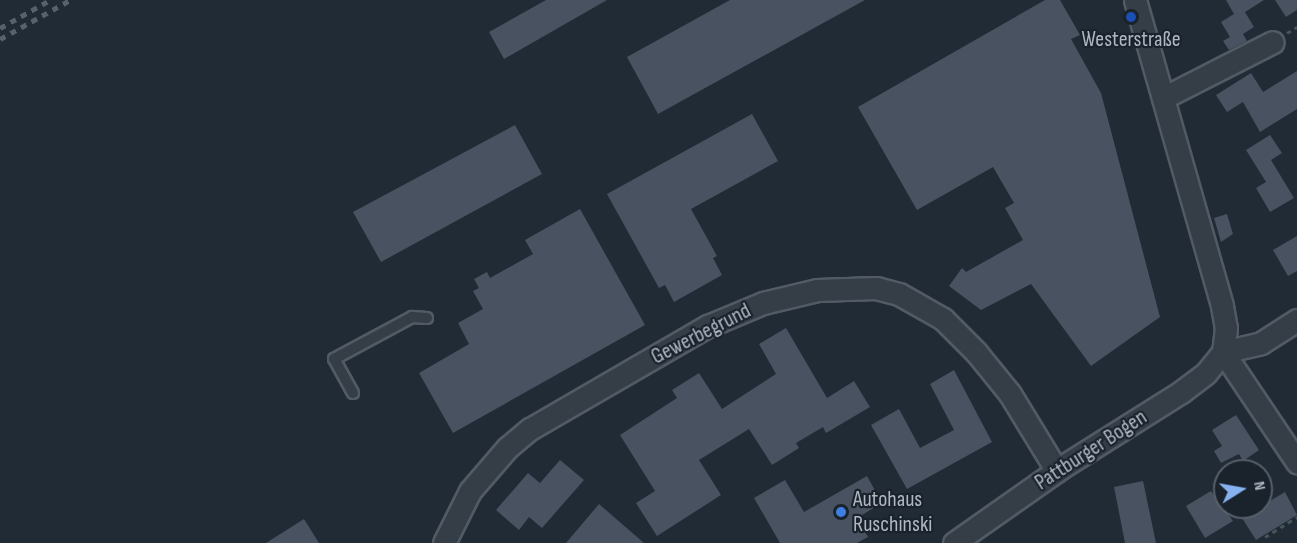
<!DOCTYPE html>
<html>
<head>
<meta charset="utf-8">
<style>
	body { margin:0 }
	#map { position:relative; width:1297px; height:543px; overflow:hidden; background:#212b36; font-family:"Sofia Sans Condensed",sans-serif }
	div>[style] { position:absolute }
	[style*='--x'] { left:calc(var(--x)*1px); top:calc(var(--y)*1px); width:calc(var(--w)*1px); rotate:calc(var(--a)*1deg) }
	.building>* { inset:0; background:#485260 }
	.path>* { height:3px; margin-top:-1.5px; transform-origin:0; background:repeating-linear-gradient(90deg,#435557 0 4.5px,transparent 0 9px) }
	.roads { filter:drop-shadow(2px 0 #525a65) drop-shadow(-2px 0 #525a65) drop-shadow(0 2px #525a65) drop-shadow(0 -2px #525a65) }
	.service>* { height:10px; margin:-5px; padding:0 5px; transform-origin:5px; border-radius:5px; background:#353d47 }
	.minor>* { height:21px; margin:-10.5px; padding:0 10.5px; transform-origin:10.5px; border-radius:10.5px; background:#353d47 }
	.rail>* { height:4.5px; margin-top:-2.25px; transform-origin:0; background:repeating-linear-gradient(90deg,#57616e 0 6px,transparent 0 12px) }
	.dots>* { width:16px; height:16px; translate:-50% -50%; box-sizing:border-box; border:3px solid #1a222c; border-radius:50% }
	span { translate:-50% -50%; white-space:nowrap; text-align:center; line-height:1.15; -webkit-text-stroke:4.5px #1a222c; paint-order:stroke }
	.poi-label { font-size:22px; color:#afb7c4 }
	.left { translate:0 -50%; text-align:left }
	.street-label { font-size:22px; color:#afb7c4 }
	.north { position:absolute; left:1213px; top:459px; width:60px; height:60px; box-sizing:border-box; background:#1a222c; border:2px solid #565e69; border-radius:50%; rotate:79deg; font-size:16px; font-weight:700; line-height:24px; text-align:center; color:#afb7c4 }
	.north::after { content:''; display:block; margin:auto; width:21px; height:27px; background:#86b2f2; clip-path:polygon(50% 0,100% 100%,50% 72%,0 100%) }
</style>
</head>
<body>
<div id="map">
	<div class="building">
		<div style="clip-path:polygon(546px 0,607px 0,504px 59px,489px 32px)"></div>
		<div style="clip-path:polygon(730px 0,865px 0,658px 114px,627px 57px)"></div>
		<div style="clip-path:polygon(1045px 0,1060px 0,1080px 35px,1071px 39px,1101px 93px,1160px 317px,1091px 366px,1031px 284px,981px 310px,949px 286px,962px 268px,966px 272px,1023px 240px,1005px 208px,1014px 203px,993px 167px,917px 210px,858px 107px)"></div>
		<div style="clip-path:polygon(1226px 0,1264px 0,1245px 12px,1254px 27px,1243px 34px,1247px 41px,1229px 50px,1223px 41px,1230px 37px,1221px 22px,1234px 14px)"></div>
		<div style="clip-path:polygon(1275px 0,1297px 0,1297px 10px,1286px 17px)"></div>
		<div style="clip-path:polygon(1297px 71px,1297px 109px,1260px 132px,1243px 102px,1227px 112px,1216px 95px,1251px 73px,1263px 92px)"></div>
		<div style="clip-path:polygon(752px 114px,778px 161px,691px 209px,717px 256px,713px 258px,722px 275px,674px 302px,665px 285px,659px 288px,607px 194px)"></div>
		<div style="clip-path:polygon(515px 125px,542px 174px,381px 262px,353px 212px)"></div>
		<div style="clip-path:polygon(1270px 135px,1282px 153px,1271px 160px,1294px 198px,1270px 212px,1256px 188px,1266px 182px,1246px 150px)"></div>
		<div style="clip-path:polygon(580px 209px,645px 325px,453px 433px,419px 373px,469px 344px,458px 323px,483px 309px,473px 291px,479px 288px,474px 279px,487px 272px,490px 278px,533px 254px,525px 240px)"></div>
		<div style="clip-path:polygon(1227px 214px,1233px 234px,1221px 242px,1214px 218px)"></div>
		<div style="clip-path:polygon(1297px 236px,1297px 271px,1288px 276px,1273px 250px)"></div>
		<div style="clip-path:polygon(786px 328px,827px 398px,854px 381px,870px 407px,826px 433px,823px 427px,796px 443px,799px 448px,772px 465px,749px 429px,699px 460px,721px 495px,657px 536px,636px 503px,655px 491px,620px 435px,677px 398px,672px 390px,699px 373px,722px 409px,776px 374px,759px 344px)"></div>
		<div style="clip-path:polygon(954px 370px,992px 442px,907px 489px,871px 425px,899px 409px,920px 448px,954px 430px,930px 384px)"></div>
		<div style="clip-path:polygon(1236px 415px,1259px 450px,1243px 461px,1239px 454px,1221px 463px,1214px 451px,1222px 446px,1212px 430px)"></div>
		<div style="clip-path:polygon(560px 460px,584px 480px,542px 528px,529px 517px,519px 530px,496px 510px,528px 473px,540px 483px)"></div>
		<div style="clip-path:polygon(867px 476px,882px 503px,857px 518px,868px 537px,857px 543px,780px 543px,754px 498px,785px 480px,804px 512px)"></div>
		<div style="clip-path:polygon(1143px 481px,1156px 543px,1125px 543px,1114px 487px)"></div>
		<div style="clip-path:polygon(1211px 491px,1233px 521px,1205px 538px,1186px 506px)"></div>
		<div style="clip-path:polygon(1285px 492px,1297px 515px,1256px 540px,1242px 518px)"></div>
		<div style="clip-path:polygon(599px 504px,644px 543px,566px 543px)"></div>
		<div style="clip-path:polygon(304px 519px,319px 543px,266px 543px)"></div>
	</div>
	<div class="path">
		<div style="--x:1287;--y:33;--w:12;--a:-31"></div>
		<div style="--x:1265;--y:537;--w:38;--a:-32"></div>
	</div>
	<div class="roads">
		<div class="service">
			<div style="--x:353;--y:393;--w:39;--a:-119"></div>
			<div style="--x:334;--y:359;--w:89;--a:-28.3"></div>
			<div style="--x:412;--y:317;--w:15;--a:4"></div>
		</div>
		<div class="minor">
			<div style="--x:1135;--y:0;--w:318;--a:74.1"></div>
			<div style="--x:1222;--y:306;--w:22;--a:80"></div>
			<div style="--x:1226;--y:328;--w:24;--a:97"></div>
			<div style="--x:1223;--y:352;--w:133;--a:56.1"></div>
			<div style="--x:1163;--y:98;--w:123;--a:-27"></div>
			<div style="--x:1223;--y:352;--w:39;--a:-13"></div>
			<div style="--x:1261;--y:343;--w:43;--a:-32.6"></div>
			<div style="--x:444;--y:543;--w:58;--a:-63.4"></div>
			<div style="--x:470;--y:491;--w:57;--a:-49.3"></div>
			<div style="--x:507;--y:448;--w:30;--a:-40"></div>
			<div style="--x:530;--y:429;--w:206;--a:-30.1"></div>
			<div style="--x:708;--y:326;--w:60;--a:-22.7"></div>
			<div style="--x:763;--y:303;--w:56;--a:-13.5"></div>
			<div style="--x:817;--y:290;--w:59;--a:-1.9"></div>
			<div style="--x:876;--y:288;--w:24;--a:15"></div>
			<div style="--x:899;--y:294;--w:51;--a:29.6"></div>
			<div style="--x:943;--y:319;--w:47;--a:45"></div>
			<div style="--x:976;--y:352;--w:54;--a:51"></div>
			<div style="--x:1010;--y:394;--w:90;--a:58.6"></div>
			<div style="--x:954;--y:543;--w:132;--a:-35.1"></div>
			<div style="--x:1062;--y:467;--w:141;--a:-32.2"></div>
			<div style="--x:1181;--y:392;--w:31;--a:-37"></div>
			<div style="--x:1206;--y:373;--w:27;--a:-51"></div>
		</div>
	</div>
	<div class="rail">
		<div style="--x:0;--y:28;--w:57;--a:-29.2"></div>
		<div style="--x:0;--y:39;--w:80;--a:-29.1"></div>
	</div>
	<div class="dots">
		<div style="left:1131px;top:17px;background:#1a4fb4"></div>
		<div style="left:841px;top:512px;background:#3f7fe0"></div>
	</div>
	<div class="poi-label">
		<span style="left:1131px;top:40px">Westerstraße</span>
		<span class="left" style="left:853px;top:512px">Autohaus<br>Ruschinski</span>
	</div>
	<div class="street-label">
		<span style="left:701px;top:334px;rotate:-27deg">Gewerbegrund</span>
		<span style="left:1091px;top:450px;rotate:-33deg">Pattburger Bogen</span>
	</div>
	<div class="north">N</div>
</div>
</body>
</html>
